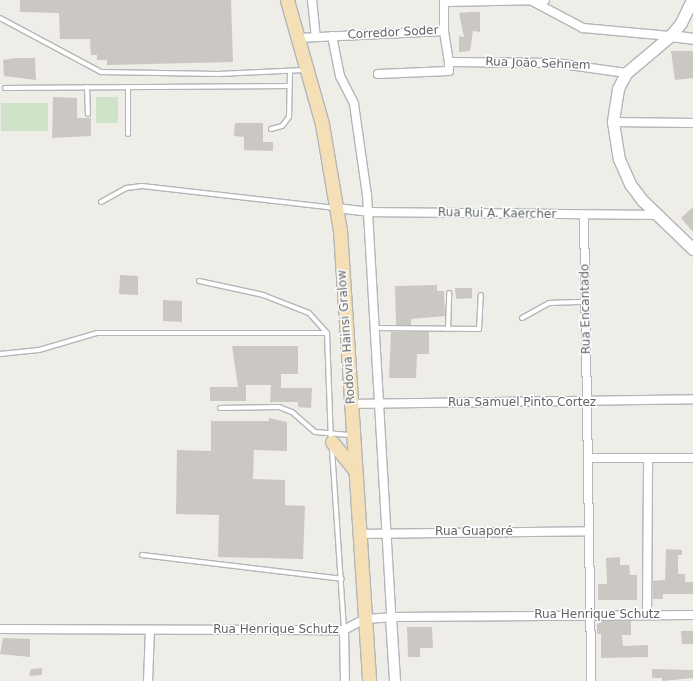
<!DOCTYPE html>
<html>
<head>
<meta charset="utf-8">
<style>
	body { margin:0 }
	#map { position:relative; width:693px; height:681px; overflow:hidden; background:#efede8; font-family:"DejaVu Sans",sans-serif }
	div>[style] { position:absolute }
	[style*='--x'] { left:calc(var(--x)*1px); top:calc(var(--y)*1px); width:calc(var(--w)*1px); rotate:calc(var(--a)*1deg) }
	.green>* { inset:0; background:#cee3c8 }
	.building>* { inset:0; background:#cbc8c4 }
	.roads { filter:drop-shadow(1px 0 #b3b6b8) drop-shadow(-1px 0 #b3b6b8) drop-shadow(0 1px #b3b6b8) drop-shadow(0 -1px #b3b6b8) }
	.service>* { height:4px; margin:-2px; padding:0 2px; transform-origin:2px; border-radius:2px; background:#fff }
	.minor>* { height:8px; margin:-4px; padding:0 4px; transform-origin:4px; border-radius:4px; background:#fff }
	.tertiary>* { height:10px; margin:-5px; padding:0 5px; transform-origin:5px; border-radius:5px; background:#fff }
	.secondary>* { height:11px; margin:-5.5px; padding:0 5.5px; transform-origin:5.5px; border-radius:5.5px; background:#fff }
	.primary>* { height:13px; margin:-6.5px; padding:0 6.5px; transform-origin:6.5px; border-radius:6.5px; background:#f5dfb7 }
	span { translate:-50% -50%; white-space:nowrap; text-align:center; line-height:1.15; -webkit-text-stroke:3px #fff; paint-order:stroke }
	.street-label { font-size:12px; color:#5f6466 }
</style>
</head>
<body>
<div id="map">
	<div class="green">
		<div style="clip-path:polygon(96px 97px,118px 97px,118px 123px,96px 123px)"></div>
		<div style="clip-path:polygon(1px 103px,48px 103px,48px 131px,1px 131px)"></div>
	</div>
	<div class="building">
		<div style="clip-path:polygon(20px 0,231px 0,233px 62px,107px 65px,107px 60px,97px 60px,97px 55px,91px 55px,90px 39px,60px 39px,59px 13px,20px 12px)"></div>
		<div style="clip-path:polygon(469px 12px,480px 12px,480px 32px,473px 31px,470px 51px,459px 52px,459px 36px,464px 37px,459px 13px)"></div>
		<div style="clip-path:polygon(671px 51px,693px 51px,693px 78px,675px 80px)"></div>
		<div style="clip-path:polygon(16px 58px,35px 58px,36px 80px,4px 76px,3px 60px)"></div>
		<div style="clip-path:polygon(53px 97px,77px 98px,77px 118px,91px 118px,91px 136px,52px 138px)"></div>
		<div style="clip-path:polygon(235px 123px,263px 123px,263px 142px,273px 142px,273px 151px,244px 150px,244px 137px,234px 136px)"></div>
		<div style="clip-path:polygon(693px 207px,693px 232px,681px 218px)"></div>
		<div style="clip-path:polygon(120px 275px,138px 276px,138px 295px,119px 294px)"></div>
		<div style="clip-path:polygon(437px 285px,437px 291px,444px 291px,445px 316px,411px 319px,411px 325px,396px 325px,395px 286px)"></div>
		<div style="clip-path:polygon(455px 288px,472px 288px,472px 298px,456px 299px)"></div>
		<div style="clip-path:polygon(163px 300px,182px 301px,182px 322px,163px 321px)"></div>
		<div style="clip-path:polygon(391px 332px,429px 332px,429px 354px,417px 354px,416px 378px,389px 378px)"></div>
		<div style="clip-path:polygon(232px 346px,298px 346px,298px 374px,281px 374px,281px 388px,312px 388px,311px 408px,298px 407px,298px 402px,270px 402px,271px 385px,246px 385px,246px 401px,210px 401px,210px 387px,238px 387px)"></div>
		<div style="clip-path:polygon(269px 418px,287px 422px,287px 451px,254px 450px,253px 479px,285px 480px,285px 505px,305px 506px,303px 559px,218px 557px,219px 515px,176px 514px,177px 450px,211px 451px,211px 421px,269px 421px)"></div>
		<div style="clip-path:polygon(666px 549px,682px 550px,682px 555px,678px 555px,678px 574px,685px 574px,685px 582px,693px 582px,693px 594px,663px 594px,663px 599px,653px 599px,653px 581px,665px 580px)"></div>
		<div style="clip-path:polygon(620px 557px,620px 565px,629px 565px,630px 575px,637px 575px,637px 600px,598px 600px,598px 584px,607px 584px,606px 558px)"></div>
		<div style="clip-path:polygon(603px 621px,631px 621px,631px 635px,622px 635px,623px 646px,648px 645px,648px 657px,601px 658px,601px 634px,597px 634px,597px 624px)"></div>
		<div style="clip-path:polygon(407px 627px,432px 627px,433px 648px,420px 648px,420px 657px,408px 657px)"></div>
		<div style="clip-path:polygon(681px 631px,693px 631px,693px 644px,682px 644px)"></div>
		<div style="clip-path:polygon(3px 638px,30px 639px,30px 657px,0 654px)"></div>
		<div style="clip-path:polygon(42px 668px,42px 675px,29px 676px,31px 669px)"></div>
		<div style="clip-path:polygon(652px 669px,693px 670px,693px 678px,662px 681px,662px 678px,652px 678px)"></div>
	</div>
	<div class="roads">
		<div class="service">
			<div style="--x:0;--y:18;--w:115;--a:28.1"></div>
			<div style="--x:101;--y:72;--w:117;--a:1"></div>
			<div style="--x:218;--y:74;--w:86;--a:-2.7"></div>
			<div style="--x:87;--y:87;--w:27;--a:88"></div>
			<div style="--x:128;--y:87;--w:47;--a:90"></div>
			<div style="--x:5;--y:88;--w:284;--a:-0.4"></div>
			<div style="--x:271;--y:129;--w:11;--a:-15"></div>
			<div style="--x:282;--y:126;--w:11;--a:-52"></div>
			<div style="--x:289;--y:117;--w:45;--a:-88.7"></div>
			<div style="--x:101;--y:202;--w:29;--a:-29"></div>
			<div style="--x:126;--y:188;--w:16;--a:-7"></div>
			<div style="--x:142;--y:186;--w:193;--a:6.5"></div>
			<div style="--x:199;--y:281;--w:66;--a:12.3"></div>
			<div style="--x:263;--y:295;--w:49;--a:21.4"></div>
			<div style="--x:309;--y:313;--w:27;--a:48"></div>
			<div style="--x:522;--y:318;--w:31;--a:-29"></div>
			<div style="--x:549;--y:303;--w:36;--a:-2"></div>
			<div style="--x:376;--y:328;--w:103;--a:0.6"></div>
			<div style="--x:479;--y:329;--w:34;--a:-87"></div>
			<div style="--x:448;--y:329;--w:36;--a:-88"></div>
			<div style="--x:0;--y:354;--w:39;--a:-6"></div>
			<div style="--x:39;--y:350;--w:60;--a:-16.3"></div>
			<div style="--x:97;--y:333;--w:230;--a:0"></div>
			<div style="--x:327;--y:333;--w:107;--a:87.9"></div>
			<div style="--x:220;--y:408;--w:59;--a:-1"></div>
			<div style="--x:279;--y:407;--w:14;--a:21"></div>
			<div style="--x:292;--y:412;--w:30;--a:41"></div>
			<div style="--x:315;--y:432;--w:37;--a:5"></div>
			<div style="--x:332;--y:449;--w:181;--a:86.2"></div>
			<div style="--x:142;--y:555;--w:201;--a:6.8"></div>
		</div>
		<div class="minor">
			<div style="--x:312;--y:0;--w:36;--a:84"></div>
			<div style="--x:532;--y:1;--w:58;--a:27.9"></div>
			<div style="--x:583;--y:28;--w:87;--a:5.3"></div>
			<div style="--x:444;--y:31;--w:31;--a:81"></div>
			<div style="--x:449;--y:62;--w:106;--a:0.5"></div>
			<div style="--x:555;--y:63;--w:72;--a:8"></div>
			<div style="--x:332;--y:36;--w:41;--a:78.7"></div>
			<div style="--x:340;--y:76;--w:31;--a:63"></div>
			<div style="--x:354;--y:104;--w:92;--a:81.9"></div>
			<div style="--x:367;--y:195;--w:423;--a:86.7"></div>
			<div style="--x:299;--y:38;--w:145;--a:-2.8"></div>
			<div style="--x:444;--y:31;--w:29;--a:-90"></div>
			<div style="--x:444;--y:2;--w:101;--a:-1.1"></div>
			<div style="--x:378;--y:74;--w:71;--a:-2.4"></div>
			<div style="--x:449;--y:71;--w:9;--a:-90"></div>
			<div style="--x:613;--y:122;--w:80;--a:0.7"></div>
			<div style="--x:337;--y:208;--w:31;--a:7"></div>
			<div style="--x:368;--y:212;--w:289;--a:0.6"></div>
			<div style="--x:584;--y:216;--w:465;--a:89.1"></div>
			<div style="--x:352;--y:404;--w:341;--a:-0.8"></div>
			<div style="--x:590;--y:458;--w:103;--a:0"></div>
			<div style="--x:359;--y:534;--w:230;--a:-0.7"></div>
			<div style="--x:647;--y:615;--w:157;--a:-89.6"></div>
			<div style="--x:0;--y:629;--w:344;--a:0.2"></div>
			<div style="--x:344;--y:630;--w:24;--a:-28"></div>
			<div style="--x:365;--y:619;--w:26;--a:-4"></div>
			<div style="--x:391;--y:617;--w:302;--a:-0.4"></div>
			<div style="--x:344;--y:630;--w:51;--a:88.9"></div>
			<div style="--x:148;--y:681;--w:51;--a:-87.8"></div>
		</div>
		<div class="tertiary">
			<div style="--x:670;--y:36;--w:23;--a:7"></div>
			<div style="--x:391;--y:617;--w:64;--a:86.4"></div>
		</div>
		<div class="secondary">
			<div style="--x:692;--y:0;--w:25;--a:116"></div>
			<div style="--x:681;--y:23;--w:17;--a:130"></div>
			<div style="--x:670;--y:36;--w:57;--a:139.9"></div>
			<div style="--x:626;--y:73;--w:18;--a:117"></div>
			<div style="--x:618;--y:89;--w:33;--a:99"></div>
			<div style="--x:613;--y:122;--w:37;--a:81"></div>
			<div style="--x:619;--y:159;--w:27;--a:66"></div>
			<div style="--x:630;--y:184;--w:20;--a:53"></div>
			<div style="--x:642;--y:200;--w:71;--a:43.9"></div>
		</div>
		<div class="primary">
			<div style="--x:287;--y:0;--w:129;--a:74.2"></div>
			<div style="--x:322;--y:124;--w:108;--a:80.4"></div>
			<div style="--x:340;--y:230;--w:452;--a:86.3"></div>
			<div style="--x:332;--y:442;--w:36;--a:51"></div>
		</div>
	</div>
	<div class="street-label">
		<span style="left:393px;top:33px;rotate:-3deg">Corredor Soder</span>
		<span style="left:538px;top:64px;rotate:2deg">Rua João Sehnem</span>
		<span style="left:497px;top:214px;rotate:1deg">Rua Rui A. Kaercher</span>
		<span style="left:586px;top:309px;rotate:-91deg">Rua Encantado</span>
		<span style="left:347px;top:337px;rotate:-94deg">Rodovia Hainsi Gralow</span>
		<span style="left:522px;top:403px">Rua Samuel Pinto Cortez</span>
		<span style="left:474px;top:532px">Rua Guaporé</span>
		<span style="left:597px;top:615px">Rua Henrique Schutz</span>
		<span style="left:276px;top:630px">Rua Henrique Schutz</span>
	</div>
</div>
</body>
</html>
